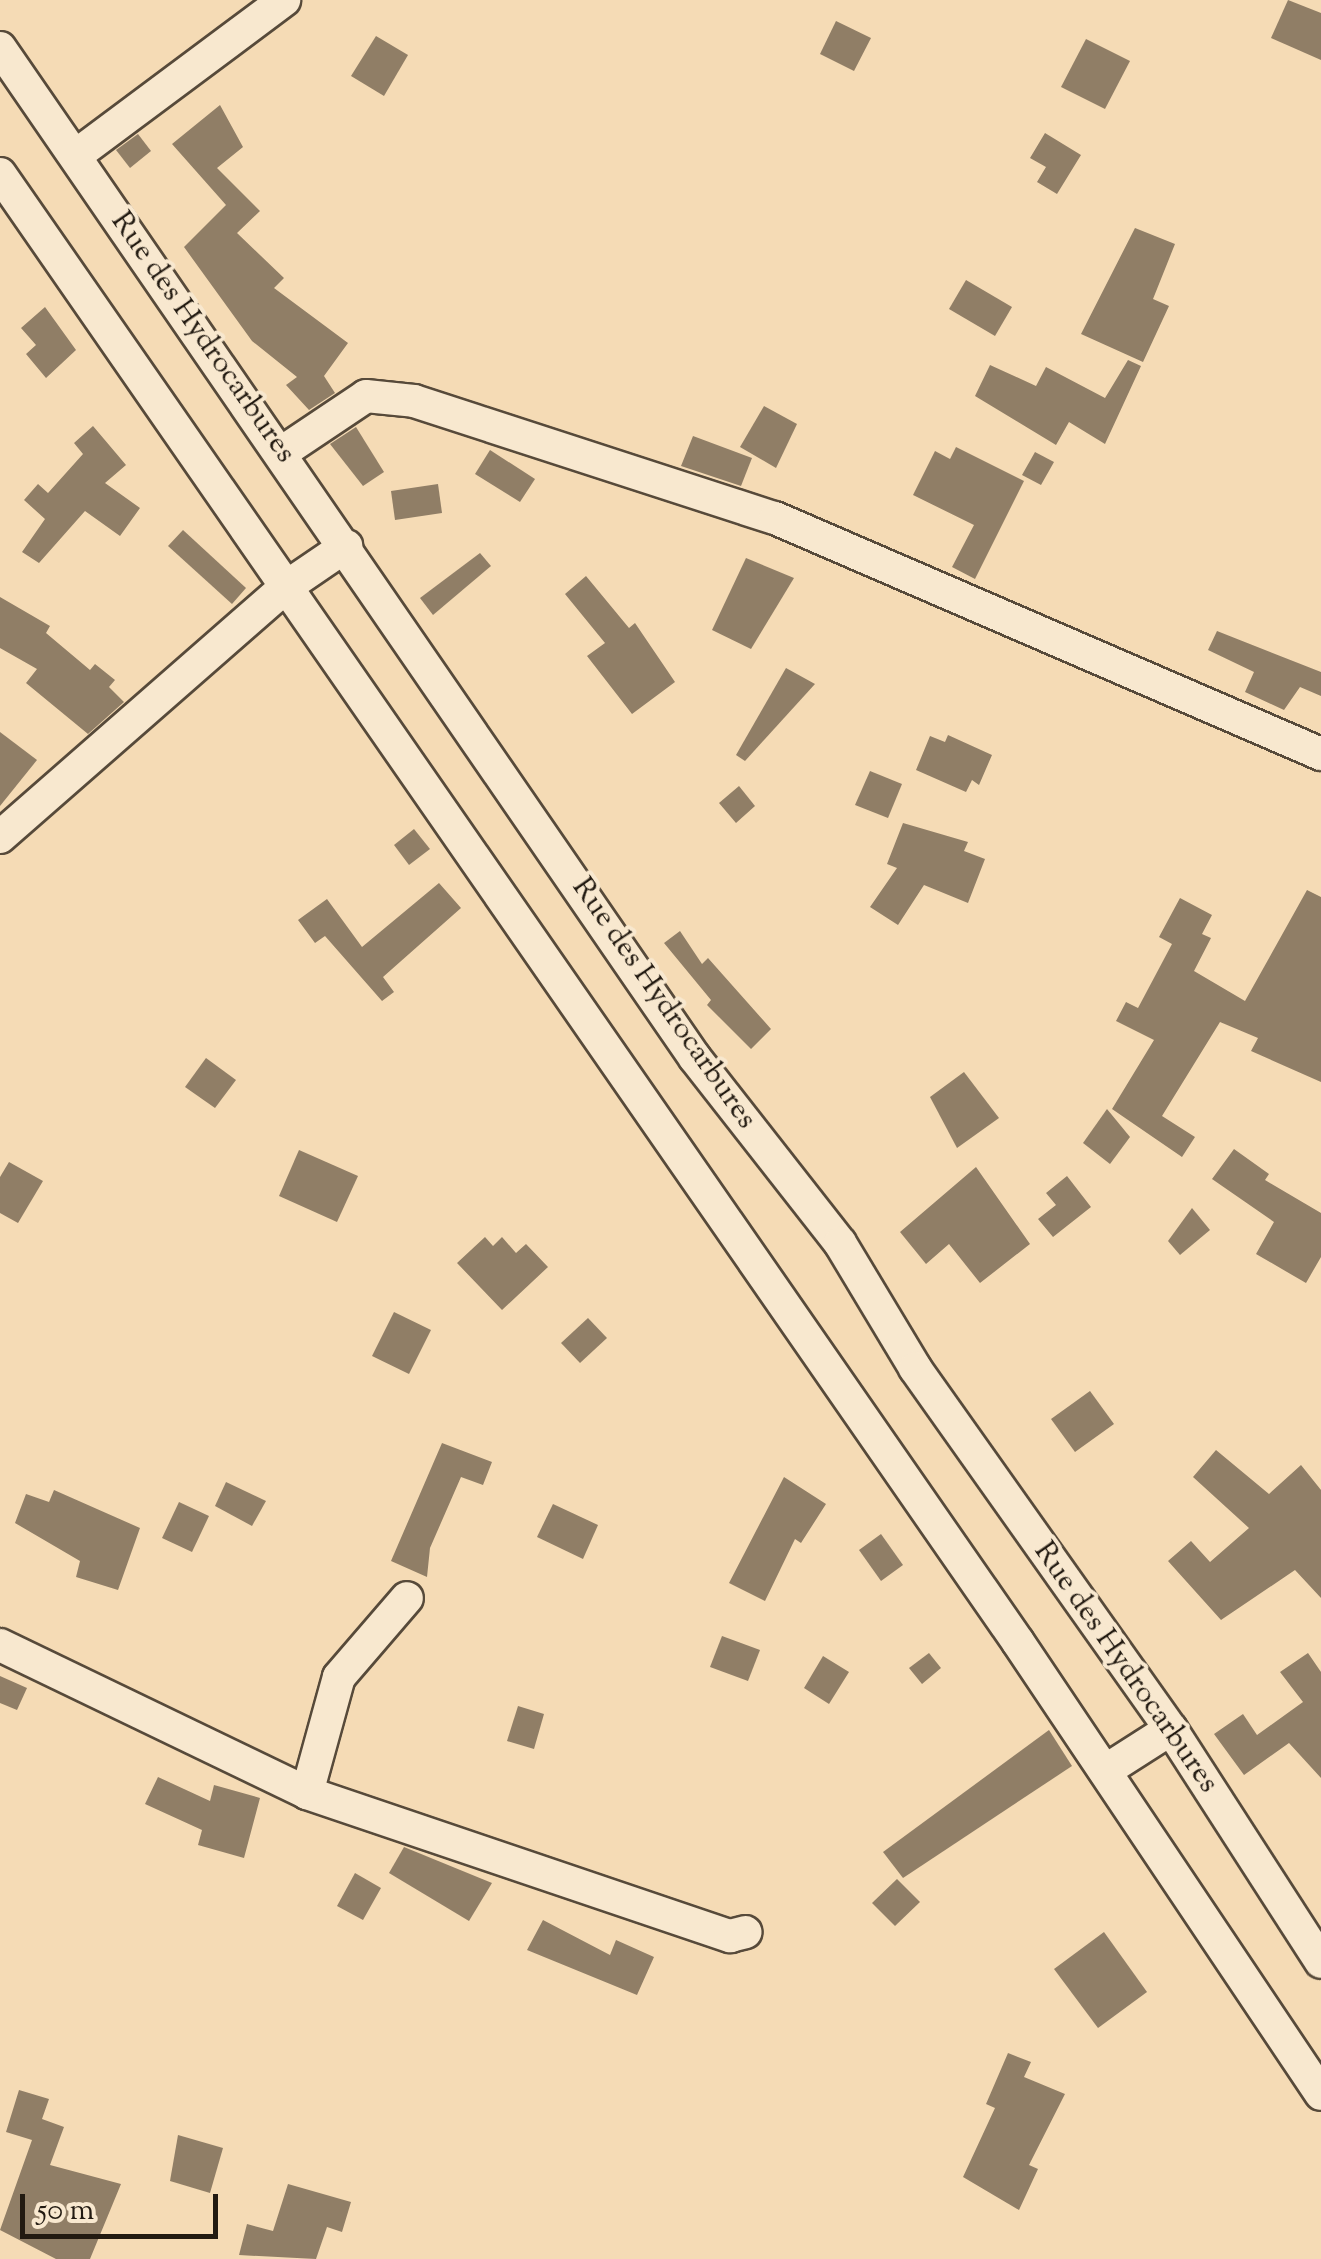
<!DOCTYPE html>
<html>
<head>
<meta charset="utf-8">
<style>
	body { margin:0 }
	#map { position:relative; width:1321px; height:2259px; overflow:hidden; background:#f5dbb5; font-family:"Sorts Mill Goudy",serif }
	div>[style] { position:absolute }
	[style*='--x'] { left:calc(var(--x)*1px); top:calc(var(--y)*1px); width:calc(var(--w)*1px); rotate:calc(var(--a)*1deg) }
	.building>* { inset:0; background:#907e66 }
	.roads { filter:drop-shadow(2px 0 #574a3a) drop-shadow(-2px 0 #574a3a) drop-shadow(0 2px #574a3a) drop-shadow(0 -2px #574a3a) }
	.street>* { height:32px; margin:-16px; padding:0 16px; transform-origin:16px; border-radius:16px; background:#f8e8cf }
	span { translate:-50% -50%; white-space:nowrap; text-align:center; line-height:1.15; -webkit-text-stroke:8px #f8e8cf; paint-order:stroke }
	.street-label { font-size:30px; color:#221a11 }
	.scale { position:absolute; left:20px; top:2194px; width:198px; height:45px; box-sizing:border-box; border:5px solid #221a11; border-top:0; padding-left:12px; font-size:30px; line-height:35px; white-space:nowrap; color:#221a11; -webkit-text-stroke:8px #f8e8cf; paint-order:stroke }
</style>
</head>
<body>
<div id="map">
	<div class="building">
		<div style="clip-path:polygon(1288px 0,1321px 13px,1321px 60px,1271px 38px)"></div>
		<div style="clip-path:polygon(836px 21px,871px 38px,854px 71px,820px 54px)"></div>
		<div style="clip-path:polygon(376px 36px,408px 55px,384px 96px,351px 76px)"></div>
		<div style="clip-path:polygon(1086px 39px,1130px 61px,1105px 109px,1061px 87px)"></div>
		<div style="clip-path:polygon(220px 105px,243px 147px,217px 168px,260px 211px,237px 233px,284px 278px,274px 288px,348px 343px,324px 376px,335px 393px,309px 410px,286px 385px,297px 377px,252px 341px,184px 247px,226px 205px,172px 144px)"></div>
		<div style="clip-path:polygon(1045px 133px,1081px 155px,1057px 194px,1037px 182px,1046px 167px,1030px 158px)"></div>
		<div style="clip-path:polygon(138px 134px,151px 151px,130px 168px,116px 150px)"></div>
		<div style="clip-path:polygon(1135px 228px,1175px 244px,1153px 299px,1169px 306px,1143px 362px,1081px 334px)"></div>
		<div style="clip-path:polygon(966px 280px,1012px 307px,995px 336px,949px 309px)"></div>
		<div style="clip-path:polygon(45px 307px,76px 350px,46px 378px,26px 354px,36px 345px,21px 328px)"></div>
		<div style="clip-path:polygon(1128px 360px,1141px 366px,1105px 444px,1069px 422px,1056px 445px,975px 396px,990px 365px,1036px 386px,1046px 367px,1105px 398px)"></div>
		<div style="clip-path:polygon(764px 406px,797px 424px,776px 468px,740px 447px)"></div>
		<div style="clip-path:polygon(93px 426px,126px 465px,105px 483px,140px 508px,120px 536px,85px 511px,39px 563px,22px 552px,45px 519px,24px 500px,38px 484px,48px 493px,83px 454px,74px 443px)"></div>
		<div style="clip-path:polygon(356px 427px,384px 472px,363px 486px,330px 444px)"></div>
		<div style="clip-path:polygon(693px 436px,752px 458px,741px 486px,681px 466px)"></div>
		<div style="clip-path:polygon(956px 447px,1024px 481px,975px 579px,952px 567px,974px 525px,913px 495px,935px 451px,950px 459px)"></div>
		<div style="clip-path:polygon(490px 450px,535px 479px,520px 502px,475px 474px)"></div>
		<div style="clip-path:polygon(1035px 452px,1054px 462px,1041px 485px,1022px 475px)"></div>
		<div style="clip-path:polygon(438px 484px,442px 513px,395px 520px,391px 491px)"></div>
		<div style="clip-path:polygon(183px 530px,246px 588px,232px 604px,168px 546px)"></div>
		<div style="clip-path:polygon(480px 553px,491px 566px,433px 615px,420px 598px)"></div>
		<div style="clip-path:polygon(746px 558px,794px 578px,751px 649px,712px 630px)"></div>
		<div style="clip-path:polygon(586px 576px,629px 628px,635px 623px,675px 682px,632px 714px,587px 656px,605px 643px,565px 594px)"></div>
		<div style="clip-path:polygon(0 597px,50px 626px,46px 633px,90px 670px,95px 664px,115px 680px,109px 687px,124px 702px,88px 734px,26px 683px,37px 669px,0 648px)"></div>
		<div style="clip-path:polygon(1217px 631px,1321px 672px,1321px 696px,1300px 687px,1284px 710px,1245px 692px,1254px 672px,1208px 650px)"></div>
		<div style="clip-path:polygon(786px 668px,815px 684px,745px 761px,736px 755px)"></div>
		<div style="clip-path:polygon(0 732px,37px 760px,0 806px)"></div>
		<div style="clip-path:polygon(948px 735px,992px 755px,979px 785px,972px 780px,966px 792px,916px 770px,930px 736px,945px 742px)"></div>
		<div style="clip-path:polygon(870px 771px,902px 784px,888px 818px,855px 805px)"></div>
		<div style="clip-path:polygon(739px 786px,755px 806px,736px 823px,719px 803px)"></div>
		<div style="clip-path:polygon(903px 823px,968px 842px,964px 851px,985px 859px,968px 903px,924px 885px,898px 925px,870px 907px,897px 868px,887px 864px)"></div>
		<div style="clip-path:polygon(414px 829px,430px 849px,409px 865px,394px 845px)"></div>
		<div style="clip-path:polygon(439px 883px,461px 908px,383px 977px,394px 992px,382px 1001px,325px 936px,315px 943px,298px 920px,327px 899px,362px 947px)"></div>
		<div style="clip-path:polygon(1307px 890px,1321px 897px,1321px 1082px,1251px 1051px,1258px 1038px,1220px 1022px,1162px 1116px,1195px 1137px,1182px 1157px,1112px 1109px,1154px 1040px,1116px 1021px,1126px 1002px,1138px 1008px,1172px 944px,1159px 937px,1180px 898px,1212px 915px,1202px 934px,1211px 938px,1194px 971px,1245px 1001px)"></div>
		<div style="clip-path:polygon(680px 931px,702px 964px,708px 958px,771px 1029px,751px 1049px,707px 1005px,711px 1000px,664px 943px)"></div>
		<div style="clip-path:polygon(206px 1058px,236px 1080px,215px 1108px,185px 1087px)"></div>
		<div style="clip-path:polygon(964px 1072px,999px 1118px,957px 1148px,930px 1097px)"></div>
		<div style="clip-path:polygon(1107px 1109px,1130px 1137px,1110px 1164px,1083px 1143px)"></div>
		<div style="clip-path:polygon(1234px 1149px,1269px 1174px,1265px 1180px,1321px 1213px,1321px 1257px,1306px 1283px,1256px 1254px,1274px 1222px,1212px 1179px)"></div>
		<div style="clip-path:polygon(299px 1150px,358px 1176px,337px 1222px,279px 1196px)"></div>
		<div style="clip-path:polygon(9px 1162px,43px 1181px,18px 1223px,0 1213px,0 1177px)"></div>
		<div style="clip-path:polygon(976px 1167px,1030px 1244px,980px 1283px,949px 1244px,926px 1264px,900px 1232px)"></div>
		<div style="clip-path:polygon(1067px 1176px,1091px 1207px,1053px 1237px,1038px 1219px,1056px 1205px,1046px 1193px)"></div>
		<div style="clip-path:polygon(1192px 1208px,1210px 1230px,1180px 1255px,1168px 1241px)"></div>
		<div style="clip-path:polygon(485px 1237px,493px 1246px,502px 1237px,516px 1253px,526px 1244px,548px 1267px,502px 1310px,457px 1263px)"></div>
		<div style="clip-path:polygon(394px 1312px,431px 1330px,409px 1374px,372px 1356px)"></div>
		<div style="clip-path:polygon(588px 1318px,607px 1338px,580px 1363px,561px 1343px)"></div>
		<div style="clip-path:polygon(1090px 1391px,1114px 1424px,1075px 1452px,1051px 1419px)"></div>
		<div style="clip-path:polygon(442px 1443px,492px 1462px,483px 1485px,461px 1477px,430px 1548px,427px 1577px,391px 1561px)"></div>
		<div style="clip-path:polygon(1216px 1450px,1269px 1494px,1301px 1465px,1321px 1490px,1321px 1598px,1295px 1570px,1221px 1620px,1168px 1561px,1191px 1541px,1210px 1562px,1249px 1528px,1193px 1477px)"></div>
		<div style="clip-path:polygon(784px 1477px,826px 1504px,801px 1543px,795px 1539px,765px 1601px,729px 1583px)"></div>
		<div style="clip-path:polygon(226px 1482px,266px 1501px,252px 1526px,215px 1506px)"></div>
		<div style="clip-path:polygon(54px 1490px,140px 1528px,118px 1590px,76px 1577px,80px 1561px,15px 1523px,26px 1494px,49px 1502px)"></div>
		<div style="clip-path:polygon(179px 1502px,209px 1516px,192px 1552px,162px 1538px)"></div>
		<div style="clip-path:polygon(553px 1504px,598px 1525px,583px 1559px,537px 1537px)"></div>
		<div style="clip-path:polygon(881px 1534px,903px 1565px,881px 1581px,859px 1550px)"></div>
		<div style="clip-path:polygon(722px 1636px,760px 1650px,748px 1681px,710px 1667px)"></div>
		<div style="clip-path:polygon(929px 1653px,941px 1668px,922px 1684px,909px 1668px)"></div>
		<div style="clip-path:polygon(1308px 1653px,1321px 1672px,1321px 1778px,1289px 1743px,1244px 1775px,1214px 1734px,1243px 1714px,1257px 1735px,1303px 1702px,1280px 1672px)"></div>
		<div style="clip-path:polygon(823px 1656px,849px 1672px,829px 1704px,804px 1688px)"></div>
		<div style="clip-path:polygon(0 1676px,27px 1688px,17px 1710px,0 1703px)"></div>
		<div style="clip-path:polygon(518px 1706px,544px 1714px,534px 1749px,507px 1741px)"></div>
		<div style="clip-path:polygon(1049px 1730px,1072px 1766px,903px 1878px,883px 1852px)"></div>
		<div style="clip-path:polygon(158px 1777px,210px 1801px,214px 1785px,260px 1798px,244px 1858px,198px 1845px,202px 1830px,145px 1804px)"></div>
		<div style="clip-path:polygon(404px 1847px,492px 1883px,469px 1921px,389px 1873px)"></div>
		<div style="clip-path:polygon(355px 1873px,381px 1888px,363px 1920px,337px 1906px)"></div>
		<div style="clip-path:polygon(897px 1879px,920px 1902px,895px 1926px,872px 1903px)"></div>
		<div style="clip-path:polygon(543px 1920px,610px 1955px,616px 1940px,654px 1957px,637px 1995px,527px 1950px)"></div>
		<div style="clip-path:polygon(1104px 1932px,1147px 1992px,1098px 2028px,1054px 1969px)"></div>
		<div style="clip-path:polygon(1008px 2053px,1031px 2062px,1024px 2077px,1065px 2094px,1029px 2165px,1038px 2169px,1019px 2210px,963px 2177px,995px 2108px,986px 2104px)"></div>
		<div style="clip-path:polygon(19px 2090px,49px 2099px,42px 2119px,64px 2127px,50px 2165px,121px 2184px,90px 2259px,56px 2259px,0 2230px,32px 2140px,6px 2132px)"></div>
		<div style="clip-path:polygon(178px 2135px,223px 2148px,210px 2193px,170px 2181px)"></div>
		<div style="clip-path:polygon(288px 2184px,351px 2202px,342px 2232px,327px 2227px,316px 2259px,239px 2255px,247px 2224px,273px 2231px)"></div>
	</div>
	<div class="roads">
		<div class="street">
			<div style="--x:0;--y:48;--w:1226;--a:55.47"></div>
			<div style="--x:695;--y:1058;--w:235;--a:51.9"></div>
			<div style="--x:840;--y:1243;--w:146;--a:59"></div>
			<div style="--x:915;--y:1368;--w:443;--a:54.7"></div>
			<div style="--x:1171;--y:1729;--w:277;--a:57.2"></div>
			<div style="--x:75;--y:156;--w:261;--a:-36.7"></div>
			<div style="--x:0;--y:174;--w:1786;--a:55.26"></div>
			<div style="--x:1018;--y:1642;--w:544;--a:56.16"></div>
			<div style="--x:281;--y:453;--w:102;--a:-33.8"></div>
			<div style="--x:366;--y:396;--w:48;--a:5.9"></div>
			<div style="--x:414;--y:401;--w:379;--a:18"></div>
			<div style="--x:775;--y:518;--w:595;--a:23.38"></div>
			<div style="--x:0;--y:837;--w:380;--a:-41.2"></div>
			<div style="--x:286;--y:587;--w:73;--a:-34.3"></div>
			<div style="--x:0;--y:1645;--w:341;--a:25.7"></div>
			<div style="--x:307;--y:1793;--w:447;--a:18.7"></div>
			<div style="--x:730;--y:1936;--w:16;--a:-14"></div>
			<div style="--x:1105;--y:1771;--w:78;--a:-32.5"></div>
			<div style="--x:307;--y:1793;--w:120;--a:-74.6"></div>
			<div style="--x:339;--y:1677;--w:104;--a:-49.3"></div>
		</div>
	</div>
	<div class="street-label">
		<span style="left:202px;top:338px;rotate:55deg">Rue des Hydrocarbures</span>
		<span style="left:663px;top:1004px;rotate:55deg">Rue des Hydrocarbures</span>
		<span style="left:1125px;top:1668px;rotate:55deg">Rue des Hydrocarbures</span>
	</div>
	<div class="scale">50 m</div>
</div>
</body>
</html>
